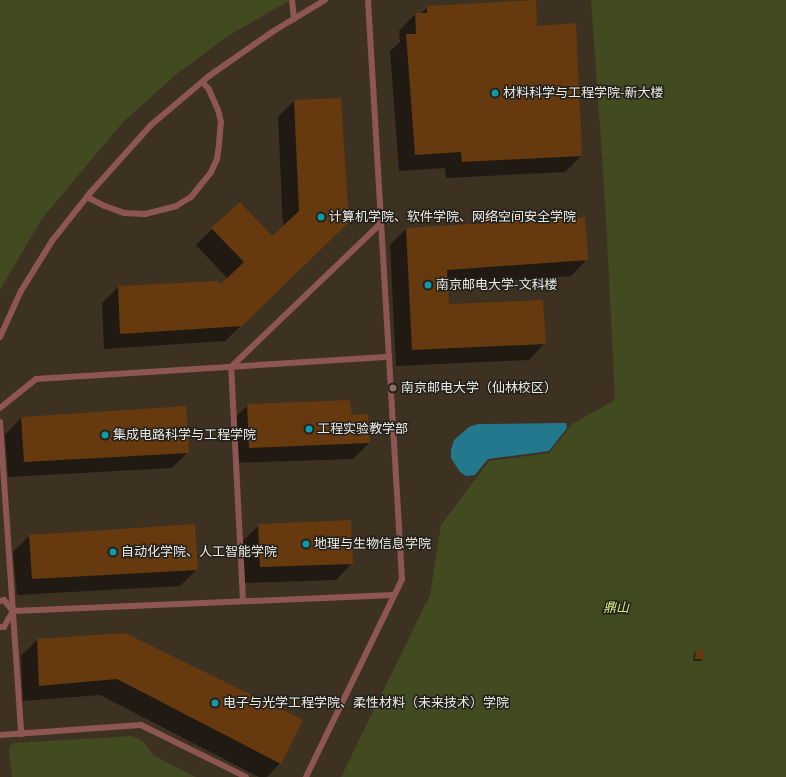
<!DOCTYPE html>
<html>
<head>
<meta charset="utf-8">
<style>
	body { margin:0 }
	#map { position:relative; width:786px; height:777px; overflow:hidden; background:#2e2b24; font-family:"Zilla Slab","Noto Sans SC",serif }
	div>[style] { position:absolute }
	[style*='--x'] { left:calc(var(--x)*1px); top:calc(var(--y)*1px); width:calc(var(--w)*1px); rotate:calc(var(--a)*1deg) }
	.education>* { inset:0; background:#3d3122 }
	.green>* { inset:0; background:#424a1f }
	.water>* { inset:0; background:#24788e }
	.shadow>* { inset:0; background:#0007 }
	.building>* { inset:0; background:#67390f }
	.lane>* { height:6px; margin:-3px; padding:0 3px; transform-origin:3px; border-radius:3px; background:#8d5652 }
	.dots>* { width:11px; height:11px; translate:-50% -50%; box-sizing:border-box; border:2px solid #24211b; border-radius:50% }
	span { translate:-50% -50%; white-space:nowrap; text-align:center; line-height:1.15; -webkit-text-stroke:3px #24211b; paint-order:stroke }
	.poi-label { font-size:13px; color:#ebeae5 }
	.left { translate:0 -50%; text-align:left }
	.park-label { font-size:13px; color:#d5ec81; font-style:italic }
</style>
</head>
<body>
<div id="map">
	<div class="education">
		<div style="clip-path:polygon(0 0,786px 0,786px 777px,0 777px)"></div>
	</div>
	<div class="green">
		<div style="clip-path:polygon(0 0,290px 0,228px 36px,178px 73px,123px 122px,41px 220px,0 290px)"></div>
		<div style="clip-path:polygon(591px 0,786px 0,786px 777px,341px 777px,430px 595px,441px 525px,489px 461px,549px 453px,572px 424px,613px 401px,615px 398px,605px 200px)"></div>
		<div style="clip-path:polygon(132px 736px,144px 742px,154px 756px,196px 777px,12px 777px,9px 750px,10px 746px,14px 743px)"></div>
	</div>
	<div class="water">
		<div style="clip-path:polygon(566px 423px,567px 428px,549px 451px,488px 459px,475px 475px,466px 476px,460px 472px,451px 458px,451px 450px,454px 440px,469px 427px,478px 424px)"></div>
	</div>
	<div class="shadow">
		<div style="clip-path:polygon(428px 7px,536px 27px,581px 156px,565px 172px,446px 178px,445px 168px,399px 171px,390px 51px,400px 42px,399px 31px,415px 14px,420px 14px)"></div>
		<div style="clip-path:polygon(294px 101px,331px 238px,225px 341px,104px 349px,102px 303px,118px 287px,221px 286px,228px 279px,196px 245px,212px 229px,272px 237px,283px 227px,278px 117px)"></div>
		<div style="clip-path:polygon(584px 218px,587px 259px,571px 276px,447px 285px,448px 305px,545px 343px,529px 360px,396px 366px,390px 245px,406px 229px)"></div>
		<div style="clip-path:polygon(248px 405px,369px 443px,353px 459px,233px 463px,232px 421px)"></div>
		<div style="clip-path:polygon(185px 407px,188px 452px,172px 468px,8px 477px,5px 435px,21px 418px)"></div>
		<div style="clip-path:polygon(259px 525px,352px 563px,336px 580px,244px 583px,243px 541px)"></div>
		<div style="clip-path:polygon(29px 536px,197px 569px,180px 586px,17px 595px,13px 552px)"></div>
		<div style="clip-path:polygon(125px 634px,280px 763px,267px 777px,259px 777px,100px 695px,23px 701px,21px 656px,37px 640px)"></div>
		<div style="clip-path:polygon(696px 651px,703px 659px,701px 661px,693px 661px,694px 654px)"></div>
	</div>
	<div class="building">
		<div style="clip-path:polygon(536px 0,537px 26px,576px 23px,582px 156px,462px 162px,461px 152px,415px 155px,406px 34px,416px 34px,415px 13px,427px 13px,427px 6px)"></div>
		<div style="clip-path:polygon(341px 98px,349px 222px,242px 326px,120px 334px,118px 286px,217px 281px,221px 284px,244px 262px,211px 228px,240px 202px,272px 236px,299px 211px,294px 100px)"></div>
		<div style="clip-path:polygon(585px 217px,588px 260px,447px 270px,449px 304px,543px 300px,546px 344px,412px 350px,406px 228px)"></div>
		<div style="clip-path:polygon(350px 400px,352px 415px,368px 414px,370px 443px,249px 448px,247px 404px)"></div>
		<div style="clip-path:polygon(186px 406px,189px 453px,24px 462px,21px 417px)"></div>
		<div style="clip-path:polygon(351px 520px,353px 564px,260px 567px,258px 524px)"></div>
		<div style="clip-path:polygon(195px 524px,198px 570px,32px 579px,29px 535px)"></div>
		<div style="clip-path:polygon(125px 633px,303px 720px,281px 764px,117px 679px,39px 686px,37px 639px)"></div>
		<div style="clip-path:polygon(696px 650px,704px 650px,704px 659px,695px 659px)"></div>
	</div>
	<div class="lane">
		<div style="--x:292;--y:0;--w:19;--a:84"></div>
		<div style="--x:87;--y:197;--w:20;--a:27"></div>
		<div style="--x:105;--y:206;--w:20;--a:20"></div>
		<div style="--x:124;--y:213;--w:21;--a:3"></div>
		<div style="--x:145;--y:214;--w:32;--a:-14"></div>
		<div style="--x:176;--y:206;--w:17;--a:-31"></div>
		<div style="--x:191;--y:197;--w:32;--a:-51"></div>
		<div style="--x:211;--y:172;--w:14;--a:-65"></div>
		<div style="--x:217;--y:159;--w:15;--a:-82"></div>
		<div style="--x:219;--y:144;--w:22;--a:-85"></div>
		<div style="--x:221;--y:122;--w:12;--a:-104"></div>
		<div style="--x:218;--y:110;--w:24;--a:-114"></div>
		<div style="--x:208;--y:88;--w:8;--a:-135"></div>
		<div style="--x:0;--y:337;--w:51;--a:-65.5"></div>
		<div style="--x:21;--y:291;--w:59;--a:-58.2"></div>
		<div style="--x:52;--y:241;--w:61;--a:-51.6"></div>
		<div style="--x:90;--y:193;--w:91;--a:-48.1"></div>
		<div style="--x:151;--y:125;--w:76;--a:-40.2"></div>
		<div style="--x:209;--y:76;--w:77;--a:-34.9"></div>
		<div style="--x:272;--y:32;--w:62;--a:-31.1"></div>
		<div style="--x:0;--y:408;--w:46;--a:-38.9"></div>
		<div style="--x:36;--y:379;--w:354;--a:-3.6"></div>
		<div style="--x:0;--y:422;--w:313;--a:86.1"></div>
		<div style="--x:0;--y:601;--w:4;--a:-14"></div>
		<div style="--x:4;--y:600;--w:14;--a:51"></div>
		<div style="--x:243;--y:601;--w:234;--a:-92.9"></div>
		<div style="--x:231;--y:367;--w:208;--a:-43.8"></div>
		<div style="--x:13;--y:611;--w:381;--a:-2.4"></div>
		<div style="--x:0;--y:627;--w:4;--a:0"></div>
		<div style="--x:4;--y:627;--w:18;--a:-61"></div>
		<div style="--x:0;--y:735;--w:141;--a:-4.1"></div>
		<div style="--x:141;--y:725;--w:117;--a:26.3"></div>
		<div style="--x:306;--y:777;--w:220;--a:-64.1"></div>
		<div style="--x:402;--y:579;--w:580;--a:-93.36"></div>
	</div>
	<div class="dots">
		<div style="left:495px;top:93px;background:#0f9aa8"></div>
		<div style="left:321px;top:217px;background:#0f9aa8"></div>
		<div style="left:428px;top:285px;background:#0f9aa8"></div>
		<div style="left:393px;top:388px;background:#8d6e63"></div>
		<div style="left:309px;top:429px;background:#0f9aa8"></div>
		<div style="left:105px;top:435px;background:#0f9aa8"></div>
		<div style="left:306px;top:544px;background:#0f9aa8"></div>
		<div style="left:113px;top:552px;background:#0f9aa8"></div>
		<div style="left:215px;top:703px;background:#0f9aa8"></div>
	</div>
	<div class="poi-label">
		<span class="left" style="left:503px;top:93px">材料科学与工程学院-新大楼</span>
		<span class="left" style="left:329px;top:217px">计算机学院、软件学院、网络空间安全学院</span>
		<span class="left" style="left:436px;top:285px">南京邮电大学-文科楼</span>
		<span class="left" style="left:401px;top:388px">南京邮电大学（仙林校区）</span>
		<span class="left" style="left:317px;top:429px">工程实验教学部</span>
		<span class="left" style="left:113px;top:435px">集成电路科学与工程学院</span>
		<span class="left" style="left:314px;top:544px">地理与生物信息学院</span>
		<span class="left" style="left:121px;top:552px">自动化学院、人工智能学院</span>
		<span class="left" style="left:223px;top:703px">电子与光学工程学院、柔性材料（未来技术）学院</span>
	</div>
	<div class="park-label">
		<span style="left:616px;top:608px">鼎山</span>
	</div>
</div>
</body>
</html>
